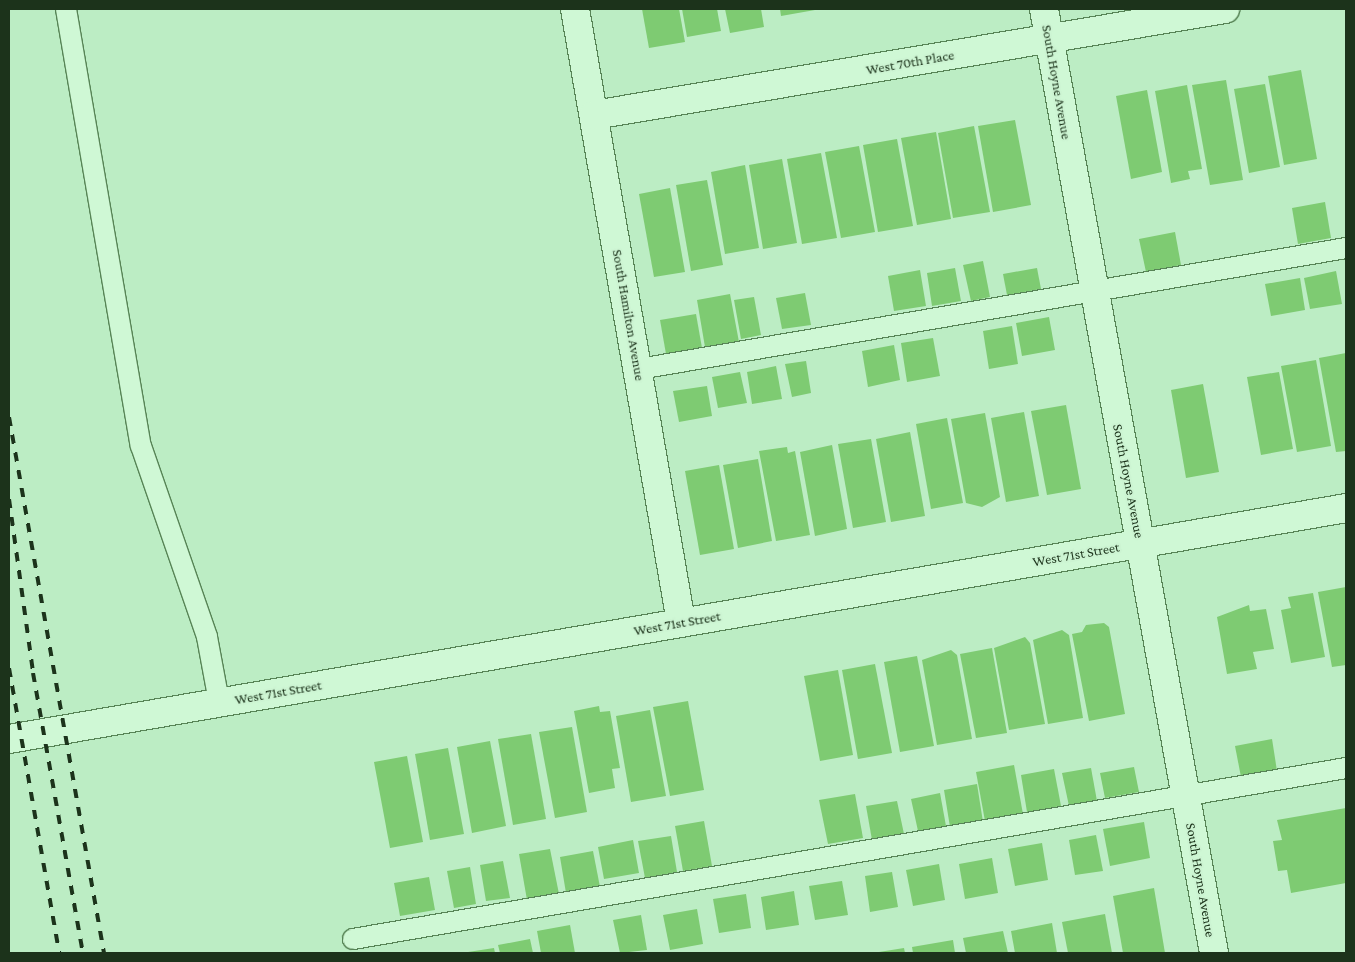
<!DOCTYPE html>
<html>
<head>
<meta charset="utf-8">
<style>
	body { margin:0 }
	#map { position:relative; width:1355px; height:962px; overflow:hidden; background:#bcedc4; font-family:"Crimson Pro",serif }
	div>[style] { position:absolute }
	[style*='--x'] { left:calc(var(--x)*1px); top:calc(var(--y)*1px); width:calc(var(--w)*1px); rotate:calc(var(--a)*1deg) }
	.building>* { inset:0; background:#7ecb72 }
	.roads { filter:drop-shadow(1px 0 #578456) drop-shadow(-1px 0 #578456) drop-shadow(0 1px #578456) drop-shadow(0 -1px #578456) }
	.service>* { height:20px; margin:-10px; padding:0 10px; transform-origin:10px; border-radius:10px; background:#cff8d5 }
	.minor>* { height:28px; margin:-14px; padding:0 14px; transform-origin:14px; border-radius:14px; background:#cff8d5 }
	.secondary>* { height:28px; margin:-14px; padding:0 14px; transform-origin:14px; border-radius:14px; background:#cff8d5 }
	.rail>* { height:4px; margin-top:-2px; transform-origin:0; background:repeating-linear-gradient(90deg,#1c331b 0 9px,transparent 0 18px) }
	span { translate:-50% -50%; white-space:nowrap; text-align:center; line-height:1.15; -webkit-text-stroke:4px #ccf4d2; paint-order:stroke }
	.street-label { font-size:14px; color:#1c331b }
	.frame { position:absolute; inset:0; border:10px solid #1c331b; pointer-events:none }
</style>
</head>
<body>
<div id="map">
	<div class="building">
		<div style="clip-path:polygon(642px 9px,679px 9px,685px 42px,649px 48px)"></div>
		<div style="clip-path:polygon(682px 9px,717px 9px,721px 31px,687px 37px)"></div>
		<div style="clip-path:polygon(725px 9px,761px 9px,764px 27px,730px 33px)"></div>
		<div style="clip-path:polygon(780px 9px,815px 9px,815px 10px,781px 16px)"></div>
		<div style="clip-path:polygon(1301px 70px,1317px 159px,1284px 165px,1268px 76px)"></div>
		<div style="clip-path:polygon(1226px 80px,1243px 180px,1210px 185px,1192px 85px)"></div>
		<div style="clip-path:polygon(1265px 84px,1280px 167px,1249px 173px,1234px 89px)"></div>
		<div style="clip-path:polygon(1187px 85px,1202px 169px,1188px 171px,1190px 179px,1171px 183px,1155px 91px)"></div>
		<div style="clip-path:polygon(1147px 90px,1162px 172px,1131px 179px,1116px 96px)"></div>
		<div style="clip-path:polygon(1015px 120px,1031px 205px,993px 212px,978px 126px)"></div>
		<div style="clip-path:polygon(974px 126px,990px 212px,953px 218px,938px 133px)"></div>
		<div style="clip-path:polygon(936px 132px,951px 219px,917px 225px,901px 138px)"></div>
		<div style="clip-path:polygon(897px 139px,913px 226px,878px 232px,863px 145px)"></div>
		<div style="clip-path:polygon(859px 146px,875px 232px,841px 238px,825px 152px)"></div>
		<div style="clip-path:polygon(821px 153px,837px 238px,802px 244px,787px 159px)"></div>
		<div style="clip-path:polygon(782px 159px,797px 243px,763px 249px,749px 165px)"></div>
		<div style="clip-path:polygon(745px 165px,759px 248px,725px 254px,711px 172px)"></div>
		<div style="clip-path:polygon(707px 180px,723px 265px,691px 271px,676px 185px)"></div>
		<div style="clip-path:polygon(670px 188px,685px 272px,654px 277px,639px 194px)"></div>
		<div style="clip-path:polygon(1325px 202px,1331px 238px,1298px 244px,1292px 208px)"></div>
		<div style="clip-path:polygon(1175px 232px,1181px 265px,1146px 272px,1139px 239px)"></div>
		<div style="clip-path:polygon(983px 261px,990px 297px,971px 301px,963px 265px)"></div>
		<div style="clip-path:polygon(955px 268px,961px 301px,932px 306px,927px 273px)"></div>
		<div style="clip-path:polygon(1037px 268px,1041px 289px,1007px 295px,1003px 274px)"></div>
		<div style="clip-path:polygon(920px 270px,926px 306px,894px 311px,888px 276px)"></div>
		<div style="clip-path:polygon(1336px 271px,1342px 304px,1310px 309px,1304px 278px)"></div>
		<div style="clip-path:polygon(1300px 278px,1305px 310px,1271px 316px,1265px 284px)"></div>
		<div style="clip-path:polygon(805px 293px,811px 325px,782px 329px,776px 298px)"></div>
		<div style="clip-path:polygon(730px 294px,739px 342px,705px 347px,697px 300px)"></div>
		<div style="clip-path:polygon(754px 297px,761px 335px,741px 339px,734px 300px)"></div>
		<div style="clip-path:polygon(696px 314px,702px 348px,666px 354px,660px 320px)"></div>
		<div style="clip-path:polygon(1049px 317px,1055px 350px,1022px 356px,1016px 323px)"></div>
		<div style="clip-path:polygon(1012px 326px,1018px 364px,989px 369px,983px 331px)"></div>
		<div style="clip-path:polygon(933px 338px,940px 376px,907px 382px,901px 343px)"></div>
		<div style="clip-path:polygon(894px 345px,900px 380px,868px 387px,862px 351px)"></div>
		<div style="clip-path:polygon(1346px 353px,1346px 451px,1336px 452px,1319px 358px)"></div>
		<div style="clip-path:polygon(1316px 360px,1331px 446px,1297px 452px,1281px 366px)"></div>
		<div style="clip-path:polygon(806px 361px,811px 393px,792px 397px,785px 364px)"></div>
		<div style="clip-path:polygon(776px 366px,782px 399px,752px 404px,747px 372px)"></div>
		<div style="clip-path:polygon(740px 372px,747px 403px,718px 408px,712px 377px)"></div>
		<div style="clip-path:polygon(1279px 372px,1293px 449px,1261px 455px,1247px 377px)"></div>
		<div style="clip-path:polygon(1203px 384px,1219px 472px,1186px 478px,1171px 390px)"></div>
		<div style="clip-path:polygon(707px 386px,712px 416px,679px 422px,673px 391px)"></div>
		<div style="clip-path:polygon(1066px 405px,1081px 489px,1047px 495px,1031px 411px)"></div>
		<div style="clip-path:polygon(1024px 412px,1039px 496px,1006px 502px,991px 418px)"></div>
		<div style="clip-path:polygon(985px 413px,1000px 497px,982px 507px,966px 503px,951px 419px)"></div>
		<div style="clip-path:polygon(947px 418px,963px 503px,931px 509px,916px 424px)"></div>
		<div style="clip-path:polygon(910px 432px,925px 516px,891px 522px,876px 439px)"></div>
		<div style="clip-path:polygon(871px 439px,886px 522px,853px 528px,838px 444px)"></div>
		<div style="clip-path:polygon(832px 445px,847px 529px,815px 536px,800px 452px)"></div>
		<div style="clip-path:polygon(787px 447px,788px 453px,795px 451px,810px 535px,776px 541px,759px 451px)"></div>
		<div style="clip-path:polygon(758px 459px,772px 541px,738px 548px,723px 465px)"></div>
		<div style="clip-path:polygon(719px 465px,734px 549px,700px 555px,685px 471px)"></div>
		<div style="clip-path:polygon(1346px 587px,1346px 665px,1332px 667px,1318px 592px)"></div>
		<div style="clip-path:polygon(1313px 593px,1325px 657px,1291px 663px,1281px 610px,1291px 608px,1288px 597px)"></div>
		<div style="clip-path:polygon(1249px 605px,1250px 611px,1266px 609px,1274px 649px,1253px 652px,1257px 669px,1227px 674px,1217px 617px)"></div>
		<div style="clip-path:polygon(1104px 623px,1109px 627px,1125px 714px,1089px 721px,1072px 634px,1082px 632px,1086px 625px)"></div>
		<div style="clip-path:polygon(1062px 630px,1069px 635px,1083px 718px,1048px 724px,1033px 640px)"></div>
		<div style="clip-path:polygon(1025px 637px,1030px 643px,1045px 724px,1009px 730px,994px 648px)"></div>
		<div style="clip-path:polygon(992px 648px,1007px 733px,976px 738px,960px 654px)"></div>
		<div style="clip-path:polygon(951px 650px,957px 655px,972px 739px,937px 745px,922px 660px)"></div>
		<div style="clip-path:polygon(917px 656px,934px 746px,900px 752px,884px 662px)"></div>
		<div style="clip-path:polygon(875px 664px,892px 753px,858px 759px,842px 670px)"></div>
		<div style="clip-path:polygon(838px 670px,853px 755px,820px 761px,804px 676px)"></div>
		<div style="clip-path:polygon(688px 701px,704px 790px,670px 796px,653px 707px)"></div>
		<div style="clip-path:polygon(599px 706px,600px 712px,610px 711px,620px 768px,612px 769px,615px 788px,589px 793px,574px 711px)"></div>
		<div style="clip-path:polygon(650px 710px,666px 796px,631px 802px,616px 716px)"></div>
		<div style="clip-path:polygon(572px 727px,587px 812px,555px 818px,539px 732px)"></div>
		<div style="clip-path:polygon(531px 734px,546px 819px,513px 825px,498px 739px)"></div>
		<div style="clip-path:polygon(1272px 739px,1277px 771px,1241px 777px,1235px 746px)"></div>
		<div style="clip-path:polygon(490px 741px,506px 826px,472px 833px,457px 747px)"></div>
		<div style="clip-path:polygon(448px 748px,464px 834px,430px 840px,415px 754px)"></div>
		<div style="clip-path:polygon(407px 756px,423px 842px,390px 848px,374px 762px)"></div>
		<div style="clip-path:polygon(1014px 765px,1023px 814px,985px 821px,976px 772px)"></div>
		<div style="clip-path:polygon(1134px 767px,1139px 792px,1105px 798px,1100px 773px)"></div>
		<div style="clip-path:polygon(1091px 768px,1097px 801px,1069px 806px,1062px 773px)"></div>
		<div style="clip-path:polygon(1054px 769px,1061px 806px,1027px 812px,1021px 775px)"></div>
		<div style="clip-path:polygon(977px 784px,983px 822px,950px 827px,944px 790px)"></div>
		<div style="clip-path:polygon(940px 793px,946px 826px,918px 831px,911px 799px)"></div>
		<div style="clip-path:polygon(855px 794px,863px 838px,828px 844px,819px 800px)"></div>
		<div style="clip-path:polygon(897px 801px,904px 834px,872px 840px,866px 806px)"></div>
		<div style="clip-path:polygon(1346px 808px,1346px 883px,1291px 893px,1287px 870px,1278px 871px,1273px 841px,1282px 840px,1277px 820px)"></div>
		<div style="clip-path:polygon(704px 821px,712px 866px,683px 871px,675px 826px)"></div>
		<div style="clip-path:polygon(1144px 822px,1150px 858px,1110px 866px,1103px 829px)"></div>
		<div style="clip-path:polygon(1096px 835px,1103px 871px,1075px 875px,1069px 840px)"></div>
		<div style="clip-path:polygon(671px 836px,677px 872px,645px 878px,638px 841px)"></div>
		<div style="clip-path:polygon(633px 840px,639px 873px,604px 879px,598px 847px)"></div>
		<div style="clip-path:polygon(1042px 843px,1048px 880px,1015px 886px,1008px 849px)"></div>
		<div style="clip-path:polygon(550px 849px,559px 894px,527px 900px,519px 854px)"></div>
		<div style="clip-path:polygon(593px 851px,600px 887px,566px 893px,560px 857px)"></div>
		<div style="clip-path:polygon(992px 858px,998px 893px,965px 899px,959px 864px)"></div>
		<div style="clip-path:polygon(503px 861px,510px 898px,486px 901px,480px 865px)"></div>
		<div style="clip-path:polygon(939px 864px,945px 900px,913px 906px,906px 870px)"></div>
		<div style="clip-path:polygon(470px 867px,476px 904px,454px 908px,447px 871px)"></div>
		<div style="clip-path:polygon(892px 872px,898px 907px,870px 912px,865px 876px)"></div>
		<div style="clip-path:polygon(429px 877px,435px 910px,400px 916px,394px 883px)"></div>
		<div style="clip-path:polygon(842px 881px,848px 915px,815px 920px,809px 886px)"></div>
		<div style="clip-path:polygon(1154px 888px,1165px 953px,1123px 953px,1113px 896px)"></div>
		<div style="clip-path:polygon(794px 891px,799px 925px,766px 930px,761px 897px)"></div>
		<div style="clip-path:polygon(746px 894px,751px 928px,719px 933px,713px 899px)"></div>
		<div style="clip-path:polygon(697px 909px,703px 944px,670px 950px,663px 915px)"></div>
		<div style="clip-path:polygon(1105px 914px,1112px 953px,1068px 953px,1062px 922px)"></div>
		<div style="clip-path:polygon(641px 915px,647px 950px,620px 953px,613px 920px)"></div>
		<div style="clip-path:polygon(1052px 923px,1057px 953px,1015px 953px,1011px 931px)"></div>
		<div style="clip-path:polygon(570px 925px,575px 953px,541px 953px,537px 931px)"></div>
		<div style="clip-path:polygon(1003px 931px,1008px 953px,966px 953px,963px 938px)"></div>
		<div style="clip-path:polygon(530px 939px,533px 953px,500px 953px,498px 945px)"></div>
		<div style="clip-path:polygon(953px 940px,955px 953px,913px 953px,912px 947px)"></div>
		<div style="clip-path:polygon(494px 948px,495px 953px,468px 953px,468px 952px)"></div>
		<div style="clip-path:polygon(904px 948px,905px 953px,880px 953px,879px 952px)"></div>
	</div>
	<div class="roads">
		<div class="service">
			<div style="--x:66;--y:9;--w:443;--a:80.3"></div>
			<div style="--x:141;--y:446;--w:202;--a:70.9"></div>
			<div style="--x:207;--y:637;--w:66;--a:79.5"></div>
			<div style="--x:639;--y:369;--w:717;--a:-9.71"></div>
			<div style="--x:353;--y:939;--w:1008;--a:-9.77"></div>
		</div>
		<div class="minor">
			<div style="--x:575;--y:9;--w:622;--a:80.19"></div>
			<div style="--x:1044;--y:9;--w:959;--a:79.79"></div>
			<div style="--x:594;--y:115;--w:640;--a:-9.54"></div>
		</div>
		<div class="secondary">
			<div style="--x:9;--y:739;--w:1357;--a:-9.8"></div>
		</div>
	</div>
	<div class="rail">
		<div style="--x:9;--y:417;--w:544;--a:79.95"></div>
		<div style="--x:9;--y:499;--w:176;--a:82.1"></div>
		<div style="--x:33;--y:673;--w:284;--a:79.9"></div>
		<div style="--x:9;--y:668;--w:289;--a:80"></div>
	</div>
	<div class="street-label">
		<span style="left:910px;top:62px;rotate:-10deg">West 70th Place</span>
		<span style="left:1057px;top:82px;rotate:80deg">South Hoyne Avenue</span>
		<span style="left:629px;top:315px;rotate:80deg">South Hamilton Avenue</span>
		<span style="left:1129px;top:481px;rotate:79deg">South Hoyne Avenue</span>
		<span style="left:1076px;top:554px;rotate:-10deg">West 71st Street</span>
		<span style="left:677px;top:623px;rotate:-10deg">West 71st Street</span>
		<span style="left:278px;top:692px;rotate:-10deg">West 71st Street</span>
		<span style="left:1201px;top:880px;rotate:80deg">South Hoyne Avenue</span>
	</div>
	<div class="frame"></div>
</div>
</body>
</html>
